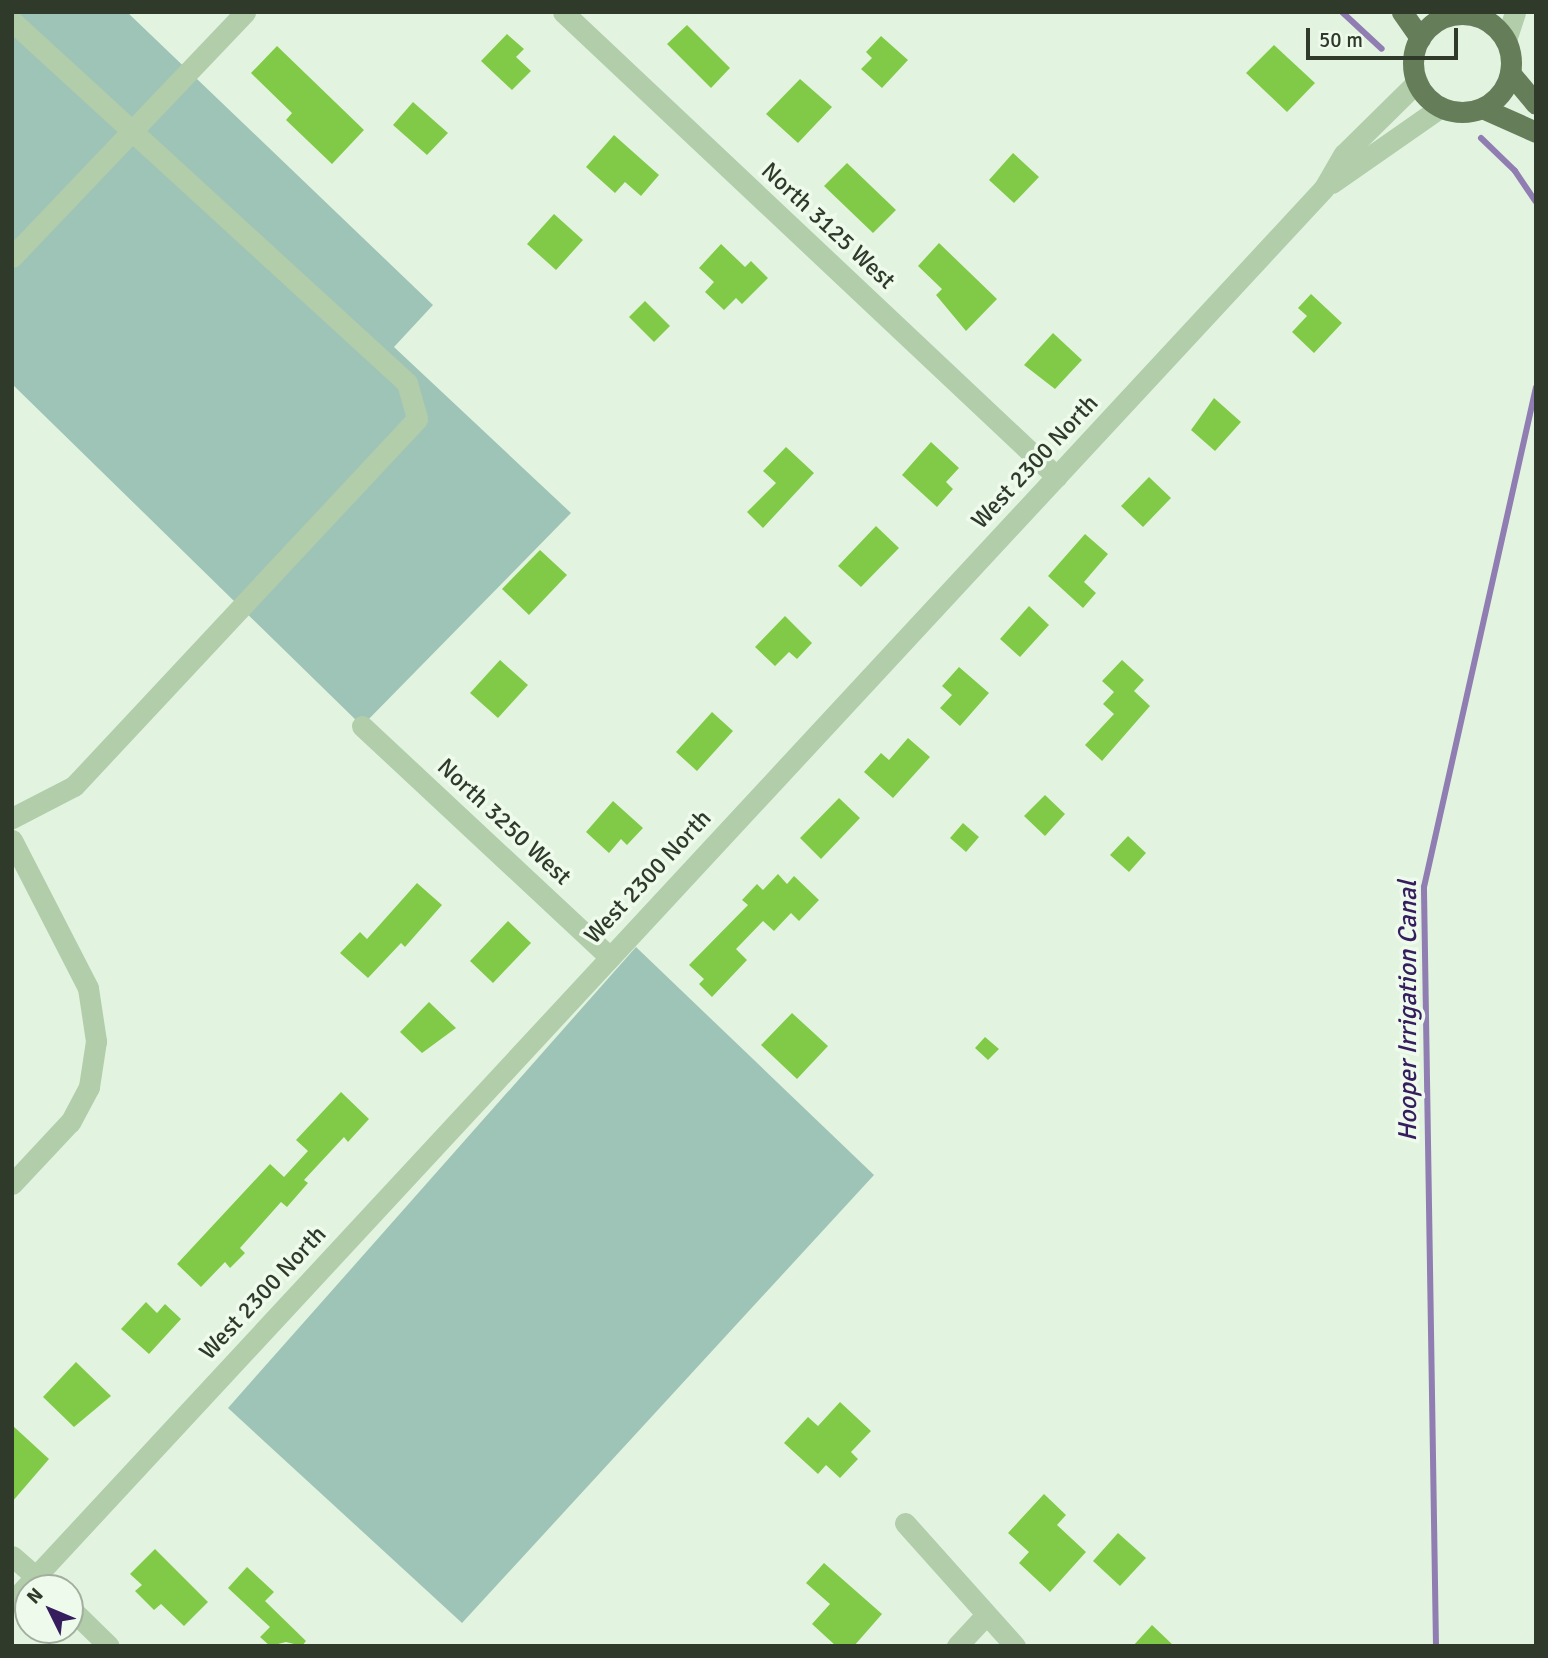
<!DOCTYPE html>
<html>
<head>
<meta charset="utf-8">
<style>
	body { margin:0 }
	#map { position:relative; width:1548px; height:1658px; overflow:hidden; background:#e2f4df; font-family:Signika,sans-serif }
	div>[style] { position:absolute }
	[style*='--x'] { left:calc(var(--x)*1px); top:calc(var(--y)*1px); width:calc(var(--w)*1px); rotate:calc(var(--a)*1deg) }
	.green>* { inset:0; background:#9ec4b7 }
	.stream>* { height:6px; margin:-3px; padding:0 3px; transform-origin:3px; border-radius:3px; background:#907db2 }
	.building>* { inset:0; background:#81ca47 }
	.minor>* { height:21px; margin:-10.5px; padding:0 10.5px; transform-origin:10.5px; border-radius:10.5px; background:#b2cdaa }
	.major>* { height:21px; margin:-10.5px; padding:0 10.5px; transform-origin:10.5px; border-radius:10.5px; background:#667d5a }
	.major>.ring { margin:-10.5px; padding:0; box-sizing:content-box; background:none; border:21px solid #667d5a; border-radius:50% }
	span { translate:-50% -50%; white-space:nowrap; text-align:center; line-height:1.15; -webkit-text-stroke:7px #eefbec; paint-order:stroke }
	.street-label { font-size:24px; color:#303a2a }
	.water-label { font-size:26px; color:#361d5e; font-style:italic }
	.frame { position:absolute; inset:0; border:14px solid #303a2a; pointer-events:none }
	.north { position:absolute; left:14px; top:1574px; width:70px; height:70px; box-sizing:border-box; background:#eefbec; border:2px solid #a2ae9e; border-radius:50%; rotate:313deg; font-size:19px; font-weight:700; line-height:28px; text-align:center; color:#303a2a }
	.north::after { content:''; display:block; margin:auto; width:24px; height:32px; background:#361d5e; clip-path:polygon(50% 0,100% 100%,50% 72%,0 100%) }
	.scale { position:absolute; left:1306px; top:28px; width:152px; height:32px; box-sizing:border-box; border:4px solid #303a2a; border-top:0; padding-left:9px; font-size:21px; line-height:24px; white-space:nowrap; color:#303a2a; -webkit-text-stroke:5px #eefbec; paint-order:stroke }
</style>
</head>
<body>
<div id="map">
	<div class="green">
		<div style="clip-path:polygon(12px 12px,127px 12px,433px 305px,394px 347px,571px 513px,362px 726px,12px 384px)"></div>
		<div style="clip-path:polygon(636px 947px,874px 1175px,462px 1623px,228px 1408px)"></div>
	</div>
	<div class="stream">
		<div style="--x:1342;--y:12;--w:54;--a:42.8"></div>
		<div style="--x:1481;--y:138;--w:47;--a:44.1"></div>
		<div style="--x:1515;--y:171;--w:37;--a:56"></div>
		<div style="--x:1436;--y:1646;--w:759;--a:-90.91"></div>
		<div style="--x:1424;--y:887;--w:512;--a:-77.37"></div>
	</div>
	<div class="building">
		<div style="clip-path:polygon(687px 25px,730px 68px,711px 88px,667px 44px)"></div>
		<div style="clip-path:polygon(507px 34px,524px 49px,516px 57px,531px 71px,512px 90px,481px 61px)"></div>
		<div style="clip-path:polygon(881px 36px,908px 60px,882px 88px,861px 69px,872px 58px,866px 52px)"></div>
		<div style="clip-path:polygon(1274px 45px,1315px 83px,1287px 112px,1246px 73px)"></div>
		<div style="clip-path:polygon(277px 46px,364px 130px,332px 164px,286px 120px,292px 113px,251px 73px)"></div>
		<div style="clip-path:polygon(800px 79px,832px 107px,798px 143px,766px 114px)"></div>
		<div style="clip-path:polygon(413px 102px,448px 133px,427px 155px,393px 125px)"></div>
		<div style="clip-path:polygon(614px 135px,659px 175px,641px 196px,625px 182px,615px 193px,586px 167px)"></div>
		<div style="clip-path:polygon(1013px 153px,1039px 177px,1014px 203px,989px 180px)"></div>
		<div style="clip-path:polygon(847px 163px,896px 210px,873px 233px,824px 186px)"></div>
		<div style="clip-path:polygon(554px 214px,583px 240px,556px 270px,527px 244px)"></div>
		<div style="clip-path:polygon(939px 243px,997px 299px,966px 331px,936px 295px,942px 289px,918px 266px)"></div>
		<div style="clip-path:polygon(721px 244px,745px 267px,751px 261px,768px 278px,742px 304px,736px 298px,724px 310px,705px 292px,714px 282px,699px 268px)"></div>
		<div style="clip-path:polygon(1311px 294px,1342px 323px,1314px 353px,1292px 332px,1307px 316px,1298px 308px)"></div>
		<div style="clip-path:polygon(645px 301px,670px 326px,654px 342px,629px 317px)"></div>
		<div style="clip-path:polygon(1053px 333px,1082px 360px,1055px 389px,1024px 365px)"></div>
		<div style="clip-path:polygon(1214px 398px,1241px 422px,1215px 451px,1191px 430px)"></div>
		<div style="clip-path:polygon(931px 442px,959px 468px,946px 482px,953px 489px,937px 507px,902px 475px)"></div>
		<div style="clip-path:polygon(786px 447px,814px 473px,763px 528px,747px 512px,776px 483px,763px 471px)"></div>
		<div style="clip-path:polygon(1149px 477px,1171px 498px,1143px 527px,1121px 506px)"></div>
		<div style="clip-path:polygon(876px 526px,899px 548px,861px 587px,838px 566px)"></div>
		<div style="clip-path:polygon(1085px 534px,1108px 554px,1084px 582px,1096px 593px,1083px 608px,1048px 576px)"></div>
		<div style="clip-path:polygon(540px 550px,567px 575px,529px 615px,502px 589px)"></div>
		<div style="clip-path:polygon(1029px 606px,1049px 625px,1020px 657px,1000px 639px)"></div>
		<div style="clip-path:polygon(785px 616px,812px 643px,797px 659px,789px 652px,775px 666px,755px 647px)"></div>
		<div style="clip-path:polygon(500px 660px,528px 685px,498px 718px,470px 693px)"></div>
		<div style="clip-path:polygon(1122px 660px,1144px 680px,1134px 691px,1150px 706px,1102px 761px,1085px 745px,1114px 714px,1103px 704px,1114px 692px,1102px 681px)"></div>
		<div style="clip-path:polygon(959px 667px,989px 693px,960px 726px,940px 708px,952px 695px,942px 686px)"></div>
		<div style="clip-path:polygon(712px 712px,733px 731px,697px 771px,676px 752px)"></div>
		<div style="clip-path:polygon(908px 738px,930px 757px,893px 798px,864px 772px,881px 753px,889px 760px)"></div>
		<div style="clip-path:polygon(1045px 795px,1065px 814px,1045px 836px,1024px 816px)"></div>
		<div style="clip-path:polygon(839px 798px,860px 818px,821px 859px,800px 838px)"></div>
		<div style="clip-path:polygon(613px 801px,643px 828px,627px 845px,621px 839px,609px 853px,586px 832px)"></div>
		<div style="clip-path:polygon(963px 823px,979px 837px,966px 852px,950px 838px)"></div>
		<div style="clip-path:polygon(1128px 836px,1146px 853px,1129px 872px,1110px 855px)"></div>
		<div style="clip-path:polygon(778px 874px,787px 884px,794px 876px,819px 900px,799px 921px,791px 913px,774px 931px,763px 921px,736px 949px,747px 960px,712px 997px,699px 984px,704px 979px,689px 965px,748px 905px,742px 900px,757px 884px,763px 890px)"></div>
		<div style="clip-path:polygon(417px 883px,442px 905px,405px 947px,401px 943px,368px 978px,340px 953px,360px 932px,367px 939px)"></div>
		<div style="clip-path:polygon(508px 921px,531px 943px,493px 983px,470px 961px)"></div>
		<div style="clip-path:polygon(429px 1002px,456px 1028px,422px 1053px,400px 1032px)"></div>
		<div style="clip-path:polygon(792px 1013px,828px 1046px,797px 1079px,761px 1045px)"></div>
		<div style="clip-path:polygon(985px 1037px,999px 1049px,988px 1060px,975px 1048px)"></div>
		<div style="clip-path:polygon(341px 1092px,369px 1119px,348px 1142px,344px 1137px,304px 1180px,308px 1183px,287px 1207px,281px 1202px,240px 1248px,245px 1253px,230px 1268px,225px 1262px,201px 1287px,177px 1264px,270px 1164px,284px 1177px,308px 1151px,296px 1140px)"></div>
		<div style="clip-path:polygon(146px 1302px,157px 1313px,165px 1304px,181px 1319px,149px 1354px,121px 1329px)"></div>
		<div style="clip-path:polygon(76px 1362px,111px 1396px,74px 1427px,43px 1397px)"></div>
		<div style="clip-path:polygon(840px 1402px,871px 1431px,851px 1452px,858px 1459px,840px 1478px,826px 1465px,818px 1474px,784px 1443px,808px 1417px,818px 1426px)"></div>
		<div style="clip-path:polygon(12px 1425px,49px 1459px,12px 1502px)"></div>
		<div style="clip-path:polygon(1044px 1494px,1066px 1515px,1057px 1525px,1086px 1552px,1050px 1592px,1019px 1563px,1029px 1552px,1008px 1533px)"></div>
		<div style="clip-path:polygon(1118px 1533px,1146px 1558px,1120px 1586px,1093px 1561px)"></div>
		<div style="clip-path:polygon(155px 1549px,208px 1602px,184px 1626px,161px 1604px,154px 1610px,135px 1591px,142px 1585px,130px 1574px)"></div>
		<div style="clip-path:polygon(824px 1563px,882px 1614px,854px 1646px,836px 1646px,812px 1624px,830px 1604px,806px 1583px)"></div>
		<div style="clip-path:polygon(247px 1567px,274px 1592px,265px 1601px,306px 1641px,302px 1646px,286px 1642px,270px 1646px,260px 1637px,270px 1627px,228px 1588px)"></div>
		<div style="clip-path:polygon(1152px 1625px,1174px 1646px,1133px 1646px)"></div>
	</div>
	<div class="minor">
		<div style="--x:563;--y:12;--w:678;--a:43.27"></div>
		<div style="--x:1462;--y:14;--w:4;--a:-27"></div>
		<div style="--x:12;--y:21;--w:536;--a:42.5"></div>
		<div style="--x:407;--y:383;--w:37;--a:74"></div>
		<div style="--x:417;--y:419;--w:502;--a:133.06"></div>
		<div style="--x:74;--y:786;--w:70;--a:152.7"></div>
		<div style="--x:1506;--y:40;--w:29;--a:-72"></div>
		<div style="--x:1332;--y:183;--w:133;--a:-34.9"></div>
		<div style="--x:12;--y:257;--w:338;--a:-46.4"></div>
		<div style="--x:362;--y:726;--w:339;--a:43"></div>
		<div style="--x:12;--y:840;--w:166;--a:62.8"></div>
		<div style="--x:88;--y:988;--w:54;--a:81.4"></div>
		<div style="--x:96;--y:1041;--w:47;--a:98.7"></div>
		<div style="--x:89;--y:1087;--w:40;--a:118"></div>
		<div style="--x:70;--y:1122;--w:85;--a:133.1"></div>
		<div style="--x:905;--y:1523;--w:165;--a:48.2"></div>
		<div style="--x:12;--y:1556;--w:49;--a:40.9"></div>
		<div style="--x:12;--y:1602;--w:1929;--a:-47.14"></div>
		<div style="--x:1324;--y:188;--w:39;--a:-60"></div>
		<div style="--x:1344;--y:154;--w:103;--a:-44.6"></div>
		<div style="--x:70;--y:1608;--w:54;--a:44.3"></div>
		<div style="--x:957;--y:1646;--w:41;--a:-47"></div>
	</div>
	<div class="major">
		<div style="--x:1402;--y:12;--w:32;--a:55"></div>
		<div class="ring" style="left:1413px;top:14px;width:77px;height:77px"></div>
		<div style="--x:1510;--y:73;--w:40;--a:50"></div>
		<div style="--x:1482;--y:108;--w:59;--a:24"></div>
	</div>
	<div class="street-label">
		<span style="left:828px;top:226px;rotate:43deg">North 3125 West</span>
		<span style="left:1035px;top:462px;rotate:-47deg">West 2300 North</span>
		<span style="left:504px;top:822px;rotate:43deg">North 3250 West</span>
		<span style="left:648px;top:877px;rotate:-47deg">West 2300 North</span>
		<span style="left:263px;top:1293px;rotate:-47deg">West 2300 North</span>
	</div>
	<div class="water-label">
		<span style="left:1409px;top:1011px;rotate:-90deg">Hooper Irrigation Canal</span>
	</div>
	<div class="frame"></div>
	<div class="north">N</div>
	<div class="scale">50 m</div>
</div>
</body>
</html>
